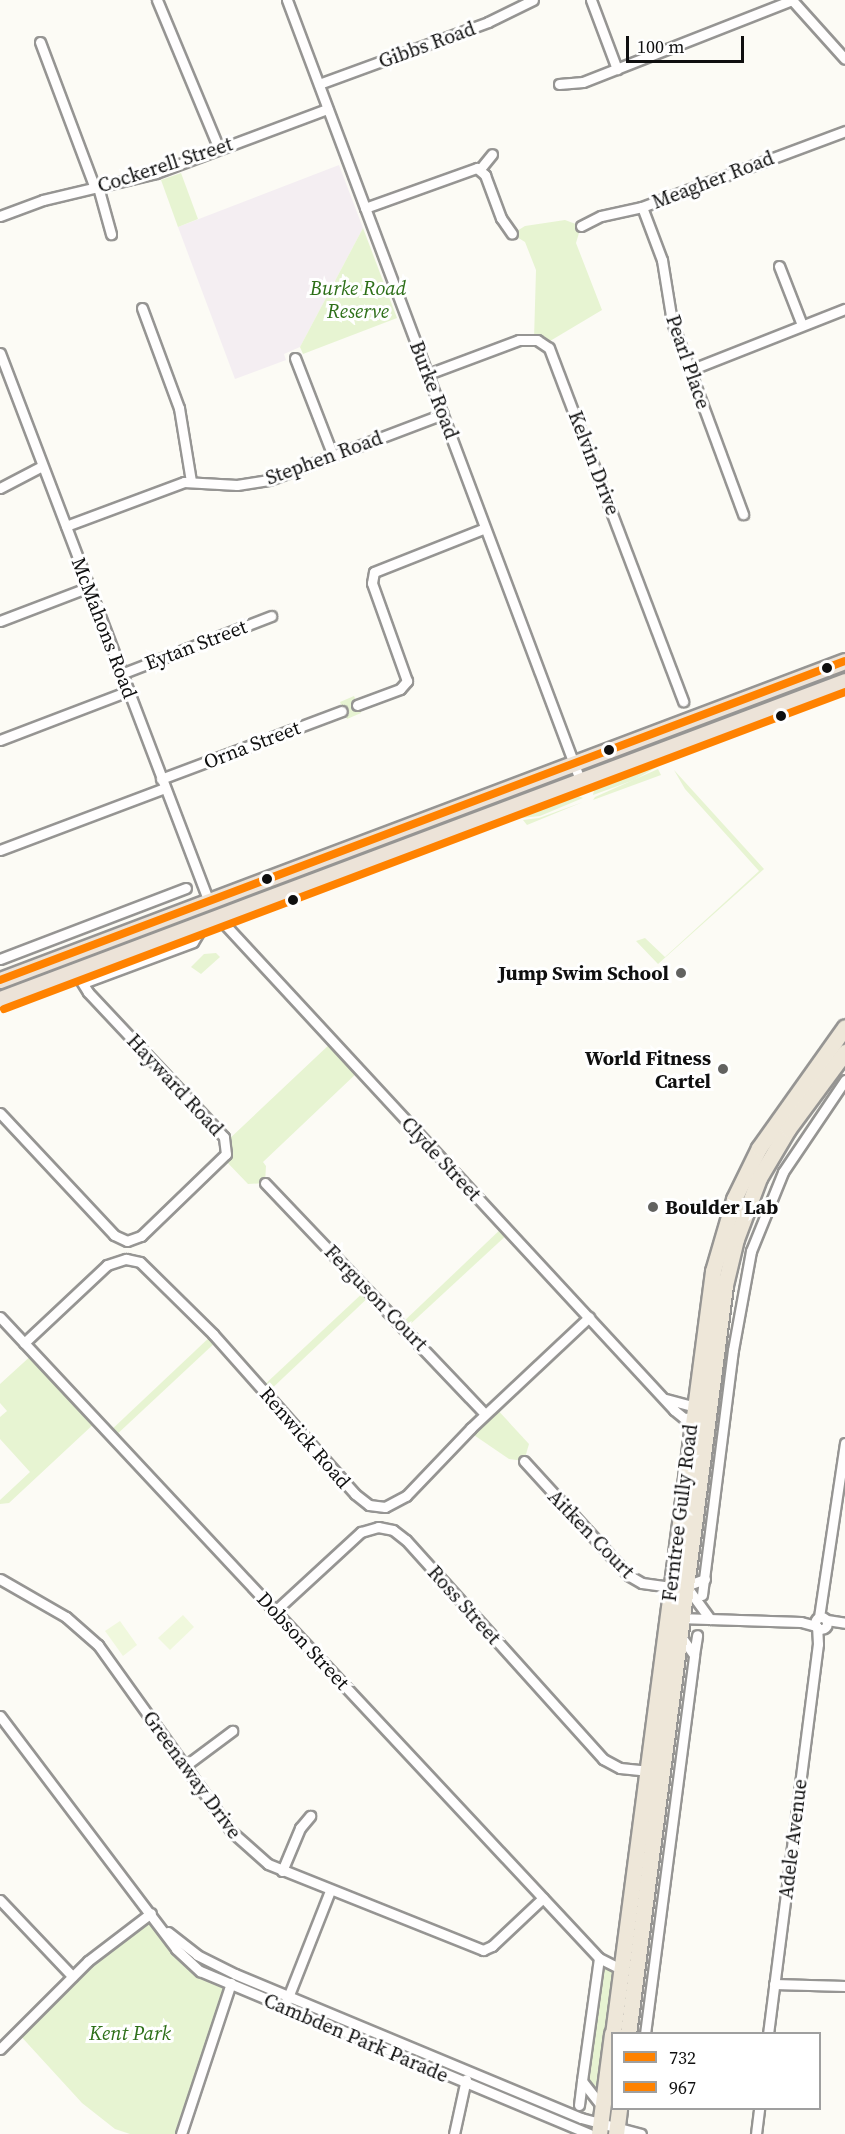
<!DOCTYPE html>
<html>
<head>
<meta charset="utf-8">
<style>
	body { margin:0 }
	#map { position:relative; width:845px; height:2134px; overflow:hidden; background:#fcfbf5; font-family:"Source Serif 4",serif }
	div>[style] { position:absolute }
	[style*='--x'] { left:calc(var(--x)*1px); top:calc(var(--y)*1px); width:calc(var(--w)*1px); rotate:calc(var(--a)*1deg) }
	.industrial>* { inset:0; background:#f4eef2 }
	.green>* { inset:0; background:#e7f4d2 }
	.pitch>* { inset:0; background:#f0f8dd }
	.roads { filter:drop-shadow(2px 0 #969593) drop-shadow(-2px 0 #969593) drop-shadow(0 2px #969593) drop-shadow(0 -2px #969593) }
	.minor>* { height:9px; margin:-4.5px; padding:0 4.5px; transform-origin:4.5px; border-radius:4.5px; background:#fffefe }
	.minor>.ring { margin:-4.5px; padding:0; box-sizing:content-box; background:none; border:9px solid #fffefe; border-radius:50% }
	.primary>* { height:15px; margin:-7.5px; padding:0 7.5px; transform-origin:7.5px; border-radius:7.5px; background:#eee7d9 }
	.trunk>* { height:15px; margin:-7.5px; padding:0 7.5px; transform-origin:7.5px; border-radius:7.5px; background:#ece3d8 }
	.bus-1>* { height:8px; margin:-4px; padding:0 4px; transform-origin:4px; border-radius:4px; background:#ff8200 }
	.bus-2>* { height:8px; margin:-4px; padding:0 4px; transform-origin:4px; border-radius:4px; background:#ff8200 }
	.dots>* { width:16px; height:16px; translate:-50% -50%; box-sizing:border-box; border:3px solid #fff; border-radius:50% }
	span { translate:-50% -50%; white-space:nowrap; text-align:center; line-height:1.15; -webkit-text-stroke:6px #fff; paint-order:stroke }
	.street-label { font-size:20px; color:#0f0f0f }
	.park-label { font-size:20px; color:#2d6f18; font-style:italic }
	.poi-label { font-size:20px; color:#0f0f0f; font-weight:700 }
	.right { translate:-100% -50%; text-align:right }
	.left { translate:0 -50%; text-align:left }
	.legend { position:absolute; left:611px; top:2032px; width:210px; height:78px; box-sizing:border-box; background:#fff; border:2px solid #9f9f9f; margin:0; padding:8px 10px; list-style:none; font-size:18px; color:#0f0f0f }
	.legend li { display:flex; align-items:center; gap:12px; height:30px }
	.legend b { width:30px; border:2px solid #9f9f9f }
	.scale { position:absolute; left:626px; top:36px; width:118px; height:27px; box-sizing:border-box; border:3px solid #0f0f0f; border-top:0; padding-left:8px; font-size:18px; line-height:21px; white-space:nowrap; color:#0f0f0f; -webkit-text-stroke:4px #fff; paint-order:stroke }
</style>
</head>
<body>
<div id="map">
	<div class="industrial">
		<div style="clip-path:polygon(339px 165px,363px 228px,300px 347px,284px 354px,286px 360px,235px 379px,178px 227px)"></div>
	</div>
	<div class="green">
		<div style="clip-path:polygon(181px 173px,198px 219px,178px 227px,161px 180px)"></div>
		<div style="clip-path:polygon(565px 220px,581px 226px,576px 243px,602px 310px,545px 344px,534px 339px,536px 270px,525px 242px,512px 234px,525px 226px)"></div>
		<div style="clip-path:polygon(363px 228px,397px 318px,303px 354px,300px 347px)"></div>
		<div style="clip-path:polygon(354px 696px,361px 713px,347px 719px,340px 702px)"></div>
		<div style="clip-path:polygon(652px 764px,657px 767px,634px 780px,593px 795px,595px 785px)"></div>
		<div style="clip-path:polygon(658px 769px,661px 775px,593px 800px,595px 797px)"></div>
		<div style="clip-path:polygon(674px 770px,764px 869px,658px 964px,636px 941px,645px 938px,665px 957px,759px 871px,685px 789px)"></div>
		<div style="clip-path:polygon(574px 794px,583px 798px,540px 816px,521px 818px,518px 815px)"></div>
		<div style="clip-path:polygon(583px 802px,527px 825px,523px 820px,539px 818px)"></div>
		<div style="clip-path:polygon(216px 953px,220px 957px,201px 974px,191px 967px,204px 954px)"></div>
		<div style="clip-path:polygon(332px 1042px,359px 1071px,263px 1162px,266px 1166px,265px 1183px,248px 1184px,223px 1158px,226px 1142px)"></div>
		<div style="clip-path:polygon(504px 1226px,510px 1232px,405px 1329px,401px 1324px)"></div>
		<div style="clip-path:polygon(367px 1289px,372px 1294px,266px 1394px,261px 1388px)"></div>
		<div style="clip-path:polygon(213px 1334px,218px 1340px,113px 1438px,108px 1433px)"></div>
		<div style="clip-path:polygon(34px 1353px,97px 1421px,9px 1503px,0 1504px,0 1500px,30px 1472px,0 1439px,0 1417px,7px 1411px,0 1403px,0 1384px)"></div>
		<div style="clip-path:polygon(494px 1406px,529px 1444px,524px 1461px,509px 1459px,468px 1431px)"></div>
		<div style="clip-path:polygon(151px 1913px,183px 1957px,230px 1986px,181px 2134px,130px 2134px,115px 2129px,82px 2103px,17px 2032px,72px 1976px)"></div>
		<div style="clip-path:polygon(599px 1958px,621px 1969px,603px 2108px,582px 2081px)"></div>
	</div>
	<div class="pitch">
		<div style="clip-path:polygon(183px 1615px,194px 1627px,170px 1650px,158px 1638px)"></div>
		<div style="clip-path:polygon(120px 1621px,137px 1645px,123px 1656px,105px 1631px)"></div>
	</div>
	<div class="roads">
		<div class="minor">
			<div style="--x:157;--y:0;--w:161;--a:67.4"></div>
			<div style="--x:287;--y:0;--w:833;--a:69.41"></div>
			<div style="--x:591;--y:0;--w:74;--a:69.4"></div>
			<div style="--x:792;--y:0;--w:79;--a:48.1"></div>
			<div style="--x:40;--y:42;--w:156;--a:69.4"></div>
			<div style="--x:319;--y:84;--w:180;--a:-20.1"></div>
			<div style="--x:488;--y:22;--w:50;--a:-26.1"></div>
			<div style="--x:559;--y:84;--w:24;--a:-5"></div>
			<div style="--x:583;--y:82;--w:225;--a:-21.4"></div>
			<div style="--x:480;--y:169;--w:19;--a:-51"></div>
			<div style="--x:98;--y:187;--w:49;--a:74.5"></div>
			<div style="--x:642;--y:207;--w:57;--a:69.3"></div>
			<div style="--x:662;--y:260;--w:63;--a:80.8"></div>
			<div style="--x:672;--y:322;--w:205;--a:69.7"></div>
			<div style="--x:365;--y:208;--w:119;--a:-19.7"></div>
			<div style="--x:477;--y:168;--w:11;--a:41"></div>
			<div style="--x:485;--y:175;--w:46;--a:69.6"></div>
			<div style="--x:501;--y:218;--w:19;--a:55"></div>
			<div style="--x:0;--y:216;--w:46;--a:-20.4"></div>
			<div style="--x:43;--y:200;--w:116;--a:-13.4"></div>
			<div style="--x:156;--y:173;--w:183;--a:-20.5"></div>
			<div style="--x:581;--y:226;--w:22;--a:-27"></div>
			<div style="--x:601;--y:216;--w:42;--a:-12.4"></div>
			<div style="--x:642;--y:207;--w:217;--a:-20.5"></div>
			<div style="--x:779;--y:266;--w:63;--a:68.7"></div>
			<div style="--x:142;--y:308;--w:107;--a:69.7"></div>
			<div style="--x:179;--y:408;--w:74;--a:80.7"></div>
			<div style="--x:0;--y:353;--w:587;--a:69.16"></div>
			<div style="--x:295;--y:358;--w:105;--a:68.8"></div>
			<div style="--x:690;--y:370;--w:167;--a:-21.5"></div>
			<div style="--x:428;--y:374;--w:97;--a:-20.5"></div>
			<div style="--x:519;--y:340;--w:18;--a:0"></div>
			<div style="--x:537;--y:340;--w:14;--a:34"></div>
			<div style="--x:549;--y:348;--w:378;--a:69.2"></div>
			<div style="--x:0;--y:488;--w:47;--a:-27.6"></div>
			<div style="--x:66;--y:526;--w:126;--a:-20.4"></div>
			<div style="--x:184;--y:482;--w:53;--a:3.2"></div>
			<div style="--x:237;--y:485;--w:32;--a:-9"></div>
			<div style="--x:269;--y:480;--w:186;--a:-20.8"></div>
			<div style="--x:0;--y:621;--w:95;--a:-20.9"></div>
			<div style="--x:121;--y:674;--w:161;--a:-21.1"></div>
			<div style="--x:357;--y:705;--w:46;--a:-20.4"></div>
			<div style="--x:400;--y:689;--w:11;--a:-49"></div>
			<div style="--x:407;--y:681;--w:104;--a:-109.7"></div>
			<div style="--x:372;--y:583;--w:11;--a:-80"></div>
			<div style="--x:374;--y:572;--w:119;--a:-21.6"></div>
			<div style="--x:0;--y:740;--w:137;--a:-20.9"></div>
			<div style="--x:161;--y:779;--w:193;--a:-20.6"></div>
			<div style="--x:0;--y:850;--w:176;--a:-20.6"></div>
			<div style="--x:218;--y:917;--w:672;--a:47.23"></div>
			<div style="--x:674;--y:1410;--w:13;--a:39"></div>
			<div style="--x:684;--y:1418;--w:14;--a:-4"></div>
			<div style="--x:0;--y:959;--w:199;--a:-20.9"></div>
			<div style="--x:83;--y:983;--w:117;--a:-20.4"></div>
			<div style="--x:193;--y:942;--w:23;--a:-59"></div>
			<div style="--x:0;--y:1113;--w:167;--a:46.9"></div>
			<div style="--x:114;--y:1235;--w:14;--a:25"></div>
			<div style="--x:127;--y:1241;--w:15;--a:-20"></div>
			<div style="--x:141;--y:1236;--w:118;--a:-44"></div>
			<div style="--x:226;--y:1154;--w:17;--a:-97"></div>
			<div style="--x:224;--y:1137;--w:199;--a:-133.2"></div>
			<div style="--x:88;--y:992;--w:25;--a:-122"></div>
			<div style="--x:265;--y:1183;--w:319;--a:46.4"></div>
			<div style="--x:0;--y:1317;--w:877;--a:46.94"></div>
			<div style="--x:599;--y:1958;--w:25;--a:27"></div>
			<div style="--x:24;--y:1343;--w:114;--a:-43.2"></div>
			<div style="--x:107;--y:1265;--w:20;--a:-18"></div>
			<div style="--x:126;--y:1259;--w:14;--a:12"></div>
			<div style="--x:140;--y:1262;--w:103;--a:44.6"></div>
			<div style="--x:213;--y:1334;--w:214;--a:48.4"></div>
			<div style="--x:355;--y:1494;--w:18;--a:38"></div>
			<div style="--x:369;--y:1505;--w:16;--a:7"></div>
			<div style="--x:385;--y:1507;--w:24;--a:-28"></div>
			<div style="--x:406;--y:1496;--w:94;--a:-46.3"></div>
			<div style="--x:471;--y:1428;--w:162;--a:-43.2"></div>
			<div style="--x:666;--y:1399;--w:34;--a:15"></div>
			<div style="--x:524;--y:1461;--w:154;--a:47.6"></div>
			<div style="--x:628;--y:1575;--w:16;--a:30"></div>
			<div style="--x:642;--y:1583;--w:29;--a:8"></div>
			<div style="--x:0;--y:1579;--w:76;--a:29.9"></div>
			<div style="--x:66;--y:1617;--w:43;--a:41.2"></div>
			<div style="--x:98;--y:1645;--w:230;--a:54.4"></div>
			<div style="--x:232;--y:1832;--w:48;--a:41.6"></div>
			<div style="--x:268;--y:1864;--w:232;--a:21.8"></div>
			<div style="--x:483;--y:1950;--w:10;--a:-24"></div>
			<div style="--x:492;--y:1946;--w:70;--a:-43.3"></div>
			<div style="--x:705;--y:1579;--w:20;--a:160"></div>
			<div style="--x:686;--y:1586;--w:41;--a:54"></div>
			<div style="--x:702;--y:1595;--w:247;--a:-82.8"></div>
			<div style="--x:733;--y:1350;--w:101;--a:-79.7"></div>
			<div style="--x:751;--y:1251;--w:85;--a:-67.9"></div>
			<div style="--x:783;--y:1172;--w:111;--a:-56"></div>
			<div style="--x:275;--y:1611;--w:117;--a:-42.6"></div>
			<div style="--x:361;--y:1532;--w:18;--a:-16"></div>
			<div style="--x:378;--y:1527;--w:15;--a:11"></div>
			<div style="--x:393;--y:1530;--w:16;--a:38"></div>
			<div style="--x:406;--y:1540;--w:295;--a:48"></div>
			<div style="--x:603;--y:1759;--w:19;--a:28"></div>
			<div style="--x:620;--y:1768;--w:27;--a:6"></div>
			<div class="ring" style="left:815px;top:1617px;width:3px;height:3px"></div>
			<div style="--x:819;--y:1617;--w:176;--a:-81.5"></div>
			<div style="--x:678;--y:1618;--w:123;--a:1.9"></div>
			<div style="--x:801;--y:1622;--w:16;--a:15"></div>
			<div style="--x:827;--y:1620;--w:18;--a:9"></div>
			<div style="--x:694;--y:1655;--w:20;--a:-81"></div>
			<div style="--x:0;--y:1716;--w:292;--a:52.9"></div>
			<div style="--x:176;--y:1949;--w:33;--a:43"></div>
			<div style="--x:200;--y:1971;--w:422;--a:22.7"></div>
			<div style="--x:185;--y:1766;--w:59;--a:-36.7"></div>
			<div style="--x:282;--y:1871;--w:47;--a:-67.3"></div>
			<div style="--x:300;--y:1828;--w:16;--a:-50"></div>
			<div style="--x:0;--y:1900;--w:105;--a:46.5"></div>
			<div style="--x:168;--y:1932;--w:37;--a:38"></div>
			<div style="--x:197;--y:1955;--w:42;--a:26.6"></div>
			<div style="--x:235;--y:1974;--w:375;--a:22.6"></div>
			<div style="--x:581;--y:2118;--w:62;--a:14.9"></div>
			<div style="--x:599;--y:1958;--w:124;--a:97.9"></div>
			<div style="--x:582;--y:2081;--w:34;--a:52"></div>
			<div style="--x:774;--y:1984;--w:71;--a:1.6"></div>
			<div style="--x:287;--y:2000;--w:117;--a:-68.5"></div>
			<div style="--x:645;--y:2034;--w:382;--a:-82.6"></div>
			<div style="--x:694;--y:1655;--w:24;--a:-125"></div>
			<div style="--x:768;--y:2034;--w:393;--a:-82.7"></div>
			<div style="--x:818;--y:1644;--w:17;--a:-93"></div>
			<div style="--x:0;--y:2049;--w:124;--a:-45"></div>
			<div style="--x:88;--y:1961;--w:79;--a:-37.3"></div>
			<div style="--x:579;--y:2105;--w:24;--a:-83"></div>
			<div style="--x:181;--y:2134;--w:159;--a:-71.7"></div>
			<div style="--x:454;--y:2134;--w:56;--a:-77.7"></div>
			<div style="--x:756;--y:2134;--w:26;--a:-83"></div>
		</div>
		<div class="primary">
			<div style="--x:613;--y:2034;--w:770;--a:-82.53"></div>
			<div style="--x:713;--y:1271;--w:75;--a:-73.7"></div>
			<div style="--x:734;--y:1199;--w:57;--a:-63.9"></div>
			<div style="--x:759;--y:1148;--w:148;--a:-54.6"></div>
			<div style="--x:628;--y:2034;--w:755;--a:-82.62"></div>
			<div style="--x:725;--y:1285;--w:47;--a:-76.6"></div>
			<div style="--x:736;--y:1239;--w:65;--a:-69.3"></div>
			<div style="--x:759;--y:1178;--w:57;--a:-59.4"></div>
			<div style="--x:788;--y:1129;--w:96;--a:-53.5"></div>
			<div style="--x:599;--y:2134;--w:101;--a:-82.6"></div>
			<div style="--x:616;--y:2134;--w:26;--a:-83"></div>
		</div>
		<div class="trunk">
			<div style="--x:0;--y:980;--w:903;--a:-20.68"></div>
			<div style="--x:0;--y:999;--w:903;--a:-20.62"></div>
		</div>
	</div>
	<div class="bus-1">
		<div style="--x:0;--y:980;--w:903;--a:-20.68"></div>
	</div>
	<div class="bus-2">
		<div style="--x:4;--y:1009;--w:899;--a:-20.65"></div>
	</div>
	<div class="dots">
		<div style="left:827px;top:668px;background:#0f0f0f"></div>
		<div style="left:781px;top:716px;background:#0f0f0f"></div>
		<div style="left:609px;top:750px;background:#0f0f0f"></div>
		<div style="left:267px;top:879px;background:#0f0f0f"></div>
		<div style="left:293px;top:900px;background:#0f0f0f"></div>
		<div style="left:681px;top:973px;background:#626260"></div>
		<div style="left:723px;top:1069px;background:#626260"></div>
		<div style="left:653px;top:1207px;background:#626260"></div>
	</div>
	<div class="street-label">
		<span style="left:427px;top:45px;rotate:-20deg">Gibbs Road</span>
		<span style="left:165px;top:165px;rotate:-18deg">Cockerell Street</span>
		<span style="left:713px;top:180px;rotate:-21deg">Meagher Road</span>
		<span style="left:688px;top:362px;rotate:71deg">Pearl Place</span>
		<span style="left:434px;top:390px;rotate:69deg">Burke Road</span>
		<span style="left:324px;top:458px;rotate:-20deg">Stephen Road</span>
		<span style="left:594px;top:463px;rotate:69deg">Kelvin Drive</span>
		<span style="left:104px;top:628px;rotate:69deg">McMahons Road</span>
		<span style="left:196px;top:645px;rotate:-21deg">Eytan Street</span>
		<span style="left:252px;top:745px;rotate:-21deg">Orna Street</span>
		<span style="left:175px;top:1085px;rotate:47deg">Hayward Road</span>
		<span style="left:441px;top:1159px;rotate:47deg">Clyde Street</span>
		<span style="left:376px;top:1298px;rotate:46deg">Ferguson Court</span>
		<span style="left:305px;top:1438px;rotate:49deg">Renwick Road</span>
		<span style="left:680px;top:1513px;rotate:-83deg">Ferntree Gully Road</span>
		<span style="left:591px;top:1534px;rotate:46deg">Aitken Court</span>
		<span style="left:464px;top:1605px;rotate:48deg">Ross Street</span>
		<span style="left:303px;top:1641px;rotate:47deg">Dobson Street</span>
		<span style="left:192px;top:1775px;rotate:54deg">Greenaway Drive</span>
		<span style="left:793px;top:1839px;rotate:-83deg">Adele Avenue</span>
		<span style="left:356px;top:2038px;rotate:23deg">Cambden Park Parade</span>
	</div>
	<div class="park-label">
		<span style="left:358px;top:300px">Burke Road<br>Reserve</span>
		<span style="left:130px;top:2033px">Kent Park</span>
	</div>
	<div class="poi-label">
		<span class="right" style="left:669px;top:973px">Jump Swim School</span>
		<span class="right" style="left:711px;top:1070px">World Fitness<br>Cartel</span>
		<span class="left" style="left:665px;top:1207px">Boulder Lab</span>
	</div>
	<ul class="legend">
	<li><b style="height:8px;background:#ff8200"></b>732</li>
	<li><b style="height:8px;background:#ff8200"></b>967</li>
	</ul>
	<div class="scale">100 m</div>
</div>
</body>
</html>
